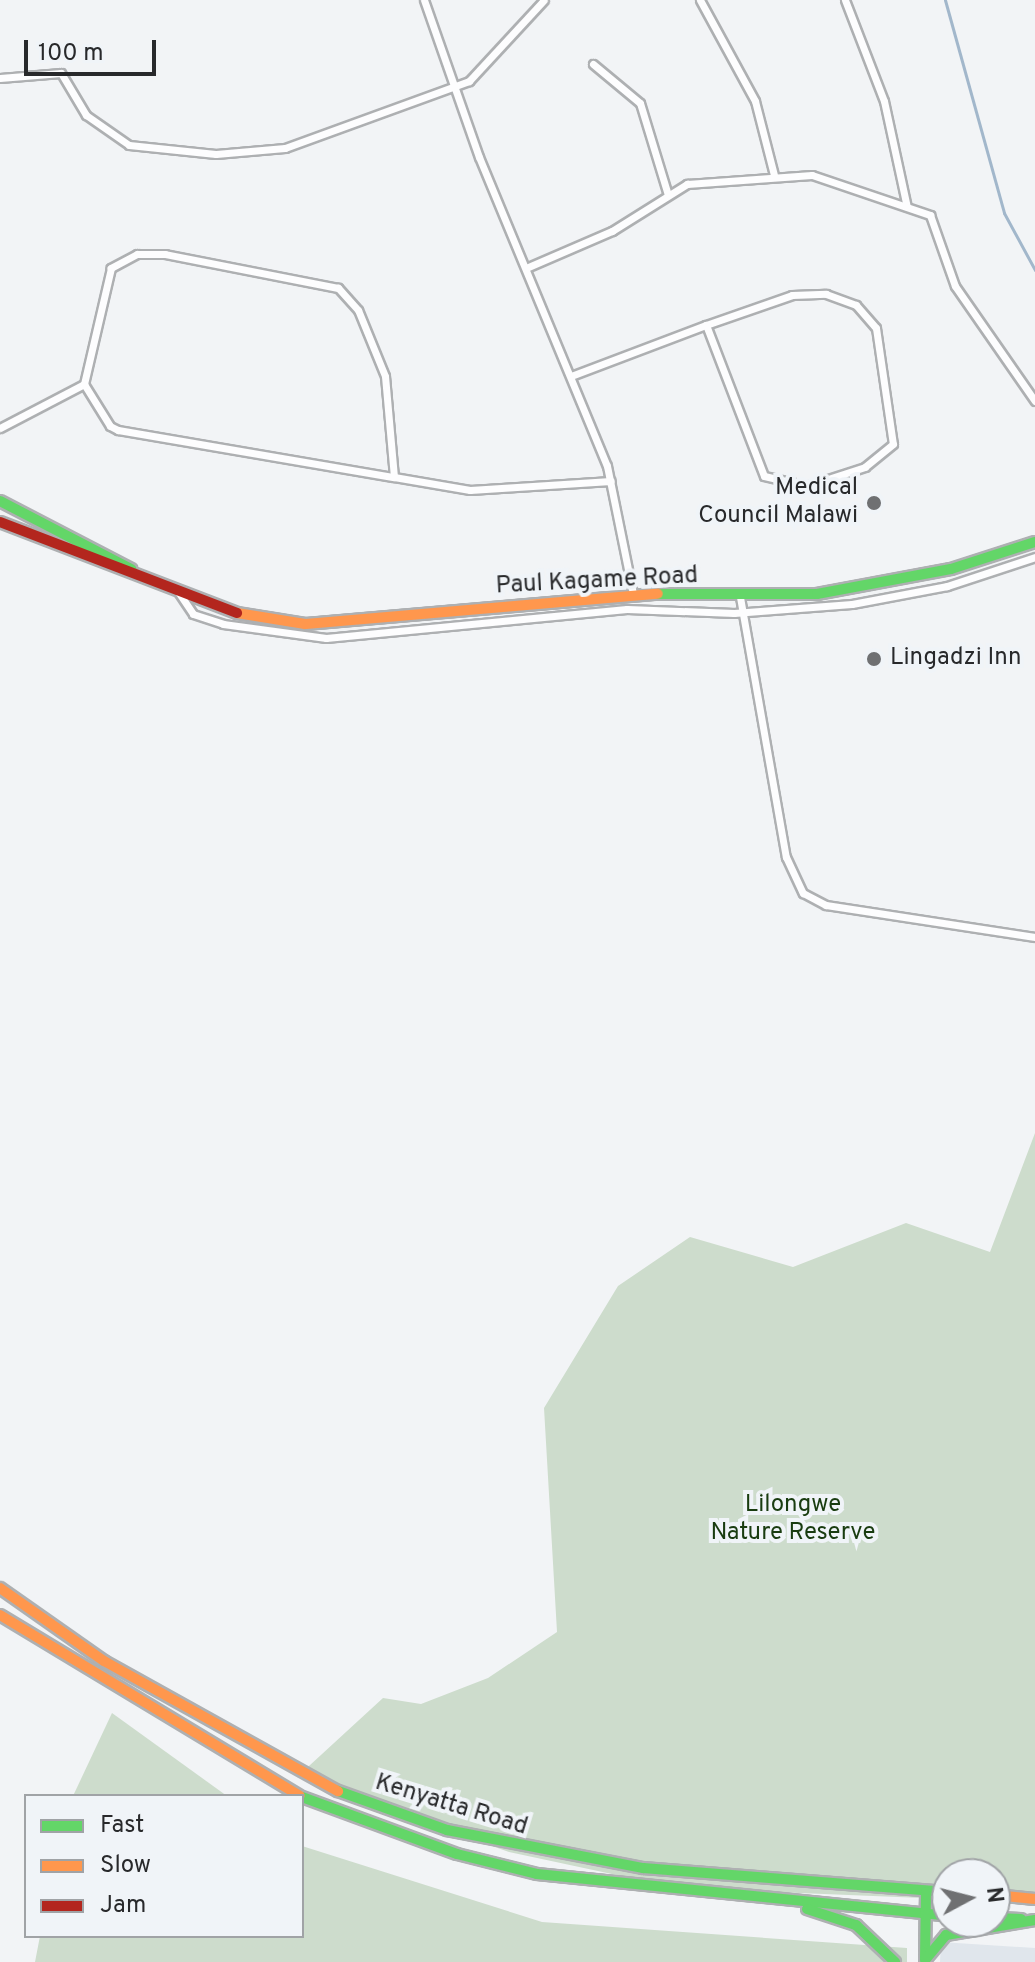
<!DOCTYPE html>
<html>
<head>
<meta charset="utf-8">
<style>
	body { margin:0 }
	#map { position:relative; width:1035px; height:1962px; overflow:hidden; background:#f2f4f6; font-family:Overpass,sans-serif }
	div>[style] { position:absolute }
	[style*='--x'] { left:calc(var(--x)*1px); top:calc(var(--y)*1px); width:calc(var(--w)*1px); rotate:calc(var(--a)*1deg) }
	.built>* { inset:0; background:#e0e6ec }
	.forest>* { inset:0; background:#cddccc }
	.stream>* { height:3px; margin:-1.5px; padding:0 1.5px; transform-origin:1.5px; border-radius:1.5px; background:#a2b7cb }
	.roads { filter:drop-shadow(2px 0 #aeb0b2) drop-shadow(-2px 0 #aeb0b2) drop-shadow(0 2px #aeb0b2) drop-shadow(0 -2px #aeb0b2) }
	.street>* { height:7px; margin:-3.5px; padding:0 3.5px; transform-origin:3.5px; border-radius:3.5px; background:#fdfdfe }
	.fast>* { height:10px; margin:-5px; padding:0 5px; transform-origin:5px; border-radius:5px; background:#63d668 }
	.slow>* { height:10px; margin:-5px; padding:0 5px; transform-origin:5px; border-radius:5px; background:#ff974d }
	.jam>* { height:10px; margin:-5px; padding:0 5px; transform-origin:5px; border-radius:5px; background:#b3261e }
	.dots>* { width:22px; height:22px; translate:-50% -50%; box-sizing:border-box; border:4px solid #f0f4f8; border-radius:50% }
	span { translate:-50% -50%; white-space:nowrap; text-align:center; line-height:1.15; -webkit-text-stroke:8px #f0f4f8; paint-order:stroke }
	.poi-label { font-size:24px; color:#28292b }
	.right { translate:-100% -50%; text-align:right }
	.left { translate:0 -50%; text-align:left }
	.street-label { font-size:24px; color:#28292b }
	.park-label { font-size:24px; color:#193c10 }
	.legend { position:absolute; left:24px; top:1794px; width:280px; height:144px; box-sizing:border-box; background:#f0f4f8; border:2px solid #a0a3a6; margin:0; padding:10px 14px; list-style:none; font-size:24px; color:#28292b }
	.legend li { display:flex; align-items:center; gap:16px; height:40px }
	.legend b { width:40px; border:2px solid #a0a3a6 }
	.north { position:absolute; left:931px; top:1858px; width:80px; height:80px; box-sizing:border-box; background:#f0f4f8; border:2px solid #a0a3a6; border-radius:50%; rotate:83deg; font-size:22px; font-weight:700; line-height:32px; text-align:center; color:#28292b }
	.north::after { content:''; display:block; margin:auto; width:28px; height:36px; background:#6f7072; clip-path:polygon(50% 0,100% 100%,50% 72%,0 100%) }
	.scale { position:absolute; left:24px; top:40px; width:132px; height:36px; box-sizing:border-box; border:4px solid #28292b; border-top:0; padding-left:10px; font-size:24px; line-height:28px; white-space:nowrap; color:#28292b; -webkit-text-stroke:6px #f0f4f8; paint-order:stroke }
</style>
</head>
<body>
<div id="map">
	<div class="built">
		<div style="clip-path:polygon(941px 1942px,1035px 1948px,1035px 1962px,940px 1962px)"></div>
	</div>
	<div class="forest">
		<div style="clip-path:polygon(1035px 1133px,1035px 1902px,995px 1901px,995px 1874px,947px 1874px,947px 1899px,748px 1891px,626px 1877px,509px 1852px,297px 1777px,383px 1698px,421px 1704px,488px 1678px,557px 1632px,544px 1408px,618px 1286px,690px 1237px,793px 1267px,906px 1223px,990px 1252px)"></div>
		<div style="clip-path:polygon(112px 1713px,227px 1796px,73px 1796px)"></div>
		<div style="clip-path:polygon(302px 1846px,542px 1922px,907px 1948px,907px 1962px,35px 1962px,40px 1936px,302px 1936px)"></div>
	</div>
	<div class="stream">
		<div style="--x:945;--y:0;--w:221;--a:74.5"></div>
		<div style="--x:1004;--y:213;--w:65;--a:61.5"></div>
	</div>
	<div class="roads">
		<div class="street">
			<div style="--x:424;--y:0;--w:166;--a:70.7"></div>
			<div style="--x:479;--y:157;--w:334;--a:67.5"></div>
			<div style="--x:607;--y:466;--w:131;--a:78.5"></div>
			<div style="--x:700;--y:0;--w:115;--a:61.4"></div>
			<div style="--x:755;--y:101;--w:76;--a:75.6"></div>
			<div style="--x:845;--y:0;--w:108;--a:68.9"></div>
			<div style="--x:884;--y:101;--w:108;--a:77.8"></div>
			<div style="--x:593;--y:64;--w:61;--a:39.7"></div>
			<div style="--x:640;--y:103;--w:96;--a:73.1"></div>
			<div style="--x:0;--y:78;--w:61;--a:-4.7"></div>
			<div style="--x:61;--y:73;--w:49;--a:59.2"></div>
			<div style="--x:86;--y:115;--w:52;--a:34.9"></div>
			<div style="--x:129;--y:145;--w:87;--a:5.9"></div>
			<div style="--x:216;--y:154;--w:69;--a:-5"></div>
			<div style="--x:285;--y:148;--w:196;--a:-20"></div>
			<div style="--x:469;--y:81;--w:110;--a:-47.2"></div>
			<div style="--x:526;--y:268;--w:94;--a:-23.3"></div>
			<div style="--x:612;--y:231;--w:89;--a:-32.1"></div>
			<div style="--x:687;--y:184;--w:125;--a:-4.1"></div>
			<div style="--x:812;--y:175;--w:125;--a:18.7"></div>
			<div style="--x:930;--y:215;--w:75;--a:70.6"></div>
			<div style="--x:955;--y:286;--w:140;--a:55.2"></div>
			<div style="--x:571;--y:376;--w:144;--a:-20.7"></div>
			<div style="--x:706;--y:325;--w:91;--a:-19.2"></div>
			<div style="--x:792;--y:295;--w:34;--a:-2"></div>
			<div style="--x:826;--y:294;--w:32;--a:20"></div>
			<div style="--x:856;--y:305;--w:30;--a:49"></div>
			<div style="--x:876;--y:328;--w:117;--a:81.7"></div>
			<div style="--x:893;--y:444;--w:36;--a:141"></div>
			<div style="--x:865;--y:467;--w:61;--a:161.9"></div>
			<div style="--x:807;--y:486;--w:44;--a:-166.9"></div>
			<div style="--x:764;--y:476;--w:162;--a:-111"></div>
			<div style="--x:0;--y:428;--w:95;--a:-27.6"></div>
			<div style="--x:394;--y:477;--w:101;--a:-95.1"></div>
			<div style="--x:385;--y:376;--w:71;--a:-112.2"></div>
			<div style="--x:358;--y:310;--w:30;--a:-132"></div>
			<div style="--x:338;--y:288;--w:176;--a:-168.9"></div>
			<div style="--x:165;--y:254;--w:28;--a:180"></div>
			<div style="--x:137;--y:254;--w:30;--a:152"></div>
			<div style="--x:111;--y:268;--w:119;--a:103.1"></div>
			<div style="--x:84;--y:384;--w:49;--a:58.2"></div>
			<div style="--x:110;--y:426;--w:9;--a:27"></div>
			<div style="--x:118;--y:430;--w:280;--a:9.7"></div>
			<div style="--x:394;--y:477;--w:77;--a:9.7"></div>
			<div style="--x:470;--y:490;--w:141;--a:-3.7"></div>
			<div style="--x:179;--y:593;--w:25;--a:56"></div>
			<div style="--x:193;--y:614;--w:32;--a:18"></div>
			<div style="--x:223;--y:624;--w:104;--a:7.7"></div>
			<div style="--x:326;--y:638;--w:302;--a:-5.5"></div>
			<div style="--x:627;--y:609;--w:107;--a:2.1"></div>
			<div style="--x:734;--y:613;--w:118;--a:-4.4"></div>
			<div style="--x:852;--y:604;--w:97;--a:-10.7"></div>
			<div style="--x:947;--y:586;--w:93;--a:-18.2"></div>
			<div style="--x:740;--y:597;--w:264;--a:80"></div>
			<div style="--x:786;--y:857;--w:40;--a:65"></div>
			<div style="--x:803;--y:893;--w:26;--a:28"></div>
			<div style="--x:826;--y:905;--w:211;--a:8.7"></div>
		</div>
		<div class="fast">
			<div style="--x:0;--y:501;--w:148;--a:27.4"></div>
			<div style="--x:658;--y:594;--w:159;--a:0"></div>
			<div style="--x:817;--y:594;--w:136;--a:-10.6"></div>
			<div style="--x:951;--y:569;--w:88;--a:-17.8"></div>
			<div style="--x:338;--y:1791;--w:116;--a:19.7"></div>
			<div style="--x:447;--y:1830;--w:200;--a:11"></div>
			<div style="--x:643;--y:1868;--w:305;--a:4.5"></div>
			<div style="--x:302;--y:1797;--w:165;--a:20.2"></div>
			<div style="--x:457;--y:1854;--w:82;--a:14"></div>
			<div style="--x:537;--y:1874;--w:412;--a:5.8"></div>
			<div style="--x:807;--y:1909;--w:52;--a:18.1"></div>
			<div style="--x:856;--y:1925;--w:54;--a:43.5"></div>
			<div style="--x:995;--y:1918;--w:26;--a:2"></div>
			<div style="--x:925;--y:1958;--w:66;--a:-89.1"></div>
			<div style="--x:925;--y:1960;--w:33;--a:-50"></div>
			<div style="--x:946;--y:1935;--w:90;--a:-9.6"></div>
		</div>
		<div class="slow">
			<div style="--x:237;--y:613;--w:69;--a:9.2"></div>
			<div style="--x:305;--y:624;--w:354;--a:-4.9"></div>
			<div style="--x:0;--y:1588;--w:127;--a:35.1"></div>
			<div style="--x:104;--y:1661;--w:268;--a:29.1"></div>
			<div style="--x:0;--y:1615;--w:350;--a:31.1"></div>
			<div style="--x:995;--y:1895;--w:40;--a:5.7"></div>
		</div>
		<div class="jam">
			<div style="--x:0;--y:522;--w:254;--a:21"></div>
		</div>
	</div>
	<div class="dots">
		<div style="left:874px;top:503px;background:#6f7072"></div>
		<div style="left:874px;top:659px;background:#6f7072"></div>
	</div>
	<div class="poi-label">
		<span class="right" style="left:858px;top:503px">Medical<br>Council Malawi</span>
		<span class="left" style="left:890px;top:659px">Lingadzi Inn</span>
	</div>
	<div class="street-label">
		<span style="left:597px;top:582px;rotate:-3deg">Paul Kagame Road</span>
		<span style="left:451px;top:1806px;rotate:17deg">Kenyatta Road</span>
	</div>
	<div class="park-label">
		<span style="left:793px;top:1520px">Lilongwe<br>Nature Reserve</span>
	</div>
	<ul class="legend">
	<li><b style="height:10px;background:#63d668"></b>Fast</li>
	<li><b style="height:10px;background:#ff974d"></b>Slow</li>
	<li><b style="height:10px;background:#b3261e"></b>Jam</li>
	</ul>
	<div class="north">N</div>
	<div class="scale">100 m</div>
</div>
</body>
</html>
